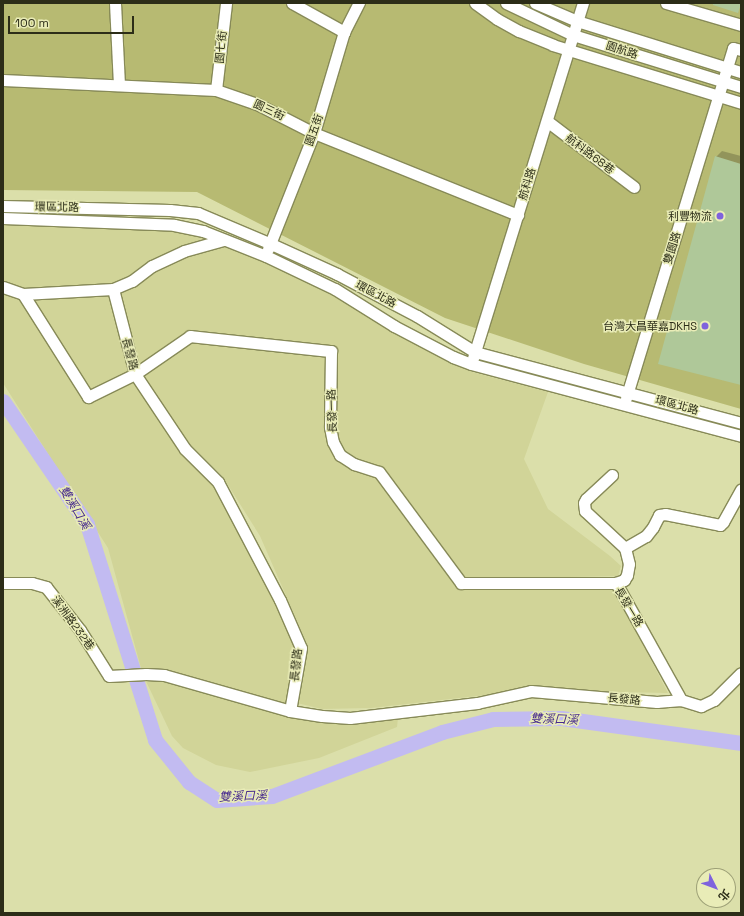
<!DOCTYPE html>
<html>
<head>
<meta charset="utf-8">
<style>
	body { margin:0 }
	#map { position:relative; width:744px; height:916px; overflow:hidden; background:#dbdfaa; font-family:"Space Grotesk","Noto Sans TC",sans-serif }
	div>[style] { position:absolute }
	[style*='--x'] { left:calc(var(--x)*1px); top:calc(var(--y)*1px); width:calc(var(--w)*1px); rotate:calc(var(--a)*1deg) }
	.built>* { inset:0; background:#d1d498 }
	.green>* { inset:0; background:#b7ba72 }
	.shadow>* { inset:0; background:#0003 }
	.river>* { height:15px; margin:-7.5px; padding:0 7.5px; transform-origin:7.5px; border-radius:7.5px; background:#c2bbf1 }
	.building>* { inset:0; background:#afc899 }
	.roads { filter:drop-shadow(1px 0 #878a58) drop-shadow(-1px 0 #878a58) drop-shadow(0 1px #878a58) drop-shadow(0 -1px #878a58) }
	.minor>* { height:11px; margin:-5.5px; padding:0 5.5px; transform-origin:5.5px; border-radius:5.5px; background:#fff }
	.dots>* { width:11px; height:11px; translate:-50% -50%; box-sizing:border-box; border:2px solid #e9ecb7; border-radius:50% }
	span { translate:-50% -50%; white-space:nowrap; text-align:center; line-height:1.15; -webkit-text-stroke:3px #e9ecb7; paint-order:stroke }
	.street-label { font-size:11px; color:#2c2d18 }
	.poi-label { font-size:11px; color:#2c2d18 }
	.right { translate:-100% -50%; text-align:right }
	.water-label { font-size:12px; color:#472a8e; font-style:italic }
	.frame { position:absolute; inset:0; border:4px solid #2c2d18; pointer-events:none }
	.north { position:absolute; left:696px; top:868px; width:40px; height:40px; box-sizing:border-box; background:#e9ecb7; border:1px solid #9da077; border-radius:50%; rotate:132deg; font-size:11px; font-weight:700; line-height:16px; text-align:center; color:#2c2d18 }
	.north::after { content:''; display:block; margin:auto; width:14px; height:18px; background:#7f62dd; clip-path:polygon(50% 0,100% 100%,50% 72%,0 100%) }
	.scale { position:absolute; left:8px; top:16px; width:126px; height:18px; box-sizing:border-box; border:2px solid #2c2d18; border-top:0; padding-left:5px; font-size:12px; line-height:14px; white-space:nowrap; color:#2c2d18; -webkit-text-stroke:3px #e9ecb7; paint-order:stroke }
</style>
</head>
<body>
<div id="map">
	<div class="built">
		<div style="clip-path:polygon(3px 223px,170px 229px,213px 238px,112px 287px,23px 292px,3px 285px)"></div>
		<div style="clip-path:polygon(223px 243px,335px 295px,407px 337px,472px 372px,548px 392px,524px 459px,548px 509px,610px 556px,621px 566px,618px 576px,463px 579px,385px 472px,354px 459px,343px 451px,334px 426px,335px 349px,189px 334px,135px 370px,115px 290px,153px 267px)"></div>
		<div style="clip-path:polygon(3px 290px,22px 296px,87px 401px,134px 377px,216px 486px,273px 595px,296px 647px,286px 706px,165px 671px,141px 668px,108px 548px,3px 383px)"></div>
		<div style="clip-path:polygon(112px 291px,134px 373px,88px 395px,27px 296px)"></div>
		<div style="clip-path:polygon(191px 341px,326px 355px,335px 455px,377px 476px,461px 587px,613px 587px,668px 693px,529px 690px,371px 708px,322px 709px,297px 703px,308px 646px,260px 536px,223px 477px,185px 439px,138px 374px)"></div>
		<div style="clip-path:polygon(144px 677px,161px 679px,256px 707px,393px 717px,398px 718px,397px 727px,319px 758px,250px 772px,216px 765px,183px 748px,172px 736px)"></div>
	</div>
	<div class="green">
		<div style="clip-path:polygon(3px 3px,741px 3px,741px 409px,584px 364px,445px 318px,197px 192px,3px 190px)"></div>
	</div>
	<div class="shadow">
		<div style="clip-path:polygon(722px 151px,741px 156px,741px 384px,716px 157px)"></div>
	</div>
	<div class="river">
		<div style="--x:3;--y:401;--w:149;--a:55.7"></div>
		<div style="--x:87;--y:524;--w:226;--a:72.5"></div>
		<div style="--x:155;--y:740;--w:54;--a:51"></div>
		<div style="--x:189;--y:782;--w:33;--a:33"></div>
		<div style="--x:217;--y:800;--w:55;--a:-4.2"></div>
		<div style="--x:272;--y:796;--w:182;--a:-20.6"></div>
		<div style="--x:442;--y:732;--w:53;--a:-14.3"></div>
		<div style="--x:493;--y:719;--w:68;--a:-0.8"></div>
		<div style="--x:561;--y:718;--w:182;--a:7.9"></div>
	</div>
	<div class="building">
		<div style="clip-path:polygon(713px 3px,741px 3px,741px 4px,738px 13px,713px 5px)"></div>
		<div style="clip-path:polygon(715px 156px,741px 164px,741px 385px,658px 364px)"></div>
	</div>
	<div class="roads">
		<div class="minor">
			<div style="--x:115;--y:3;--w:82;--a:87.2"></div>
			<div style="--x:292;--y:3;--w:60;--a:29.1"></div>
			<div style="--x:475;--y:3;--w:27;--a:36"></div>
			<div style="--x:497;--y:19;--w:25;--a:29"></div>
			<div style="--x:519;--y:31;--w:37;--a:22"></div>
			<div style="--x:553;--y:45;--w:197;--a:17.1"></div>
			<div style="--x:506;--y:3;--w:74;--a:25.5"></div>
			<div style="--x:573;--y:35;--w:176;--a:17.2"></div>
			<div style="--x:535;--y:3;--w:46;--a:23.2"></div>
			<div style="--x:577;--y:21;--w:172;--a:17.3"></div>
			<div style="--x:666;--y:3;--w:78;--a:16.3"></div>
			<div style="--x:3;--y:80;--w:213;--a:2.7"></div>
			<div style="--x:216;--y:90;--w:43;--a:18.9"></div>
			<div style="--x:257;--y:104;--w:64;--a:27"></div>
			<div style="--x:314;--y:133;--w:220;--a:21.9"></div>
			<div style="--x:216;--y:90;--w:88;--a:-83.4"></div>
			<div style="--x:547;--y:121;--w:109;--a:37.2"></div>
			<div style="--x:3;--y:206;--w:167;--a:1.4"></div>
			<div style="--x:170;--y:210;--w:28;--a:6"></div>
			<div style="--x:198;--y:213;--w:77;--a:22.9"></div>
			<div style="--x:269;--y:243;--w:75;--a:24.5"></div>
			<div style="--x:337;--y:274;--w:90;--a:27.7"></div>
			<div style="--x:417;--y:316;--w:68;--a:31.8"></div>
			<div style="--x:475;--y:352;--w:275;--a:14.9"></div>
			<div style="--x:3;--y:218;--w:171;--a:2.3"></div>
			<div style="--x:174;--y:225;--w:30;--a:12"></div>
			<div style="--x:203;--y:231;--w:68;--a:21.6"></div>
			<div style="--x:266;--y:256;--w:76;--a:25.6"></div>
			<div style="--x:335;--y:289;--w:70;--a:32.1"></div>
			<div style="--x:394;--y:326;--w:67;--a:27.7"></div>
			<div style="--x:453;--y:357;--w:19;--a:21"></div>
			<div style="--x:471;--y:364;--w:279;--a:14.9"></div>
			<div style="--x:268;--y:249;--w:125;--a:-68.4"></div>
			<div style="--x:314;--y:133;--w:105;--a:-73.5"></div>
			<div style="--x:344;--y:32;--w:33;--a:-63"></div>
			<div style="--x:3;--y:287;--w:21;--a:19"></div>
			<div style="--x:23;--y:294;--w:90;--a:-3.2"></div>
			<div style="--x:113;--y:289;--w:21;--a:-23"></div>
			<div style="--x:132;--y:281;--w:25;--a:-37"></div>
			<div style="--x:152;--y:266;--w:35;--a:-25"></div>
			<div style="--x:184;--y:251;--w:41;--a:-15.8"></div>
			<div style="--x:113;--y:289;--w:88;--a:75.5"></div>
			<div style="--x:135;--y:374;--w:90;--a:56.3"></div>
			<div style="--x:185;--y:449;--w:47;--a:45"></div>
			<div style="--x:218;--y:482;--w:133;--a:62.3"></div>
			<div style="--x:280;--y:600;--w:52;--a:66.4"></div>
			<div style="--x:301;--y:648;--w:64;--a:99.9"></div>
			<div style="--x:23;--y:294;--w:122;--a:57.7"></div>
			<div style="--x:88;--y:397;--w:52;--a:-26.1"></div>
			<div style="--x:135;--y:374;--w:67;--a:-34.6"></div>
			<div style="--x:190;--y:336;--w:142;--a:6.1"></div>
			<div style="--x:331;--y:351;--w:76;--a:90.8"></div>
			<div style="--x:330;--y:427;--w:15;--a:79"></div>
			<div style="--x:333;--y:442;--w:15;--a:62"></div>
			<div style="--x:340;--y:455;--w:17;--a:33"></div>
			<div style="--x:354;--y:464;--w:26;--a:18"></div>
			<div style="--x:379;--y:472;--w:138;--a:53.5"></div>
			<div style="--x:461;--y:583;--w:155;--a:0"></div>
			<div style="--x:616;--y:583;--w:134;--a:60.9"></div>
			<div style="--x:473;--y:358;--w:372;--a:-72.8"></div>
			<div style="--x:626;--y:398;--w:366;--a:-73"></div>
			<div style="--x:733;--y:48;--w:8;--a:14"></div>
			<div style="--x:612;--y:475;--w:35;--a:137"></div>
			<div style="--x:586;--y:499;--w:4;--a:117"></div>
			<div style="--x:584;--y:503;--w:8;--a:83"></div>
			<div style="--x:585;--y:511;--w:54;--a:42.8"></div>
			<div style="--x:3;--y:583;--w:29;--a:0"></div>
			<div style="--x:32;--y:583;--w:15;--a:16"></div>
			<div style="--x:46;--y:587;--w:55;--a:51.7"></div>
			<div style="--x:80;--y:630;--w:54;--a:57.8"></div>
			<div style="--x:109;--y:676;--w:37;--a:-3"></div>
			<div style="--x:146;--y:674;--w:18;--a:3"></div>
			<div style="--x:164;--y:675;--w:131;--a:15.9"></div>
			<div style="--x:290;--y:711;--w:32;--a:9"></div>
			<div style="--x:322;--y:716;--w:28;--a:4"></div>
			<div style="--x:350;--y:718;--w:128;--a:-6.7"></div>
			<div style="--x:477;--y:703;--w:55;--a:-12.5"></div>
			<div style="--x:531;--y:691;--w:126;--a:5"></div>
			<div style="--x:657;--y:702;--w:24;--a:-5"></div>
			<div style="--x:681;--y:700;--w:21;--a:17"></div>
			<div style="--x:701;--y:706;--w:14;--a:-25"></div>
			<div style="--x:714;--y:700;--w:38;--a:-45"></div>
			<div style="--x:616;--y:583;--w:9;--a:-21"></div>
			<div style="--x:624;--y:580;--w:6;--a:-59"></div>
			<div style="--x:627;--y:575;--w:11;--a:-80"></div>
			<div style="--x:629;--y:564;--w:16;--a:-104"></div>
			<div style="--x:625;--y:548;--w:24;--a:-30"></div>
			<div style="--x:646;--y:536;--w:11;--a:-52"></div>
			<div style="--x:653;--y:527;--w:13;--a:-63"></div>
			<div style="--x:659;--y:515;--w:6;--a:-9"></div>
			<div style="--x:665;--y:514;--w:56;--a:11.3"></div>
			<div style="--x:720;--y:525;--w:4;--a:-45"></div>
			<div style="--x:723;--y:522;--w:37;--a:-61"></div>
		</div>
	</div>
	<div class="dots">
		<div style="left:720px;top:216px;background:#7f62dd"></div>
		<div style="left:705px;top:326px;background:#7f62dd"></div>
	</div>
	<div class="street-label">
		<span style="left:221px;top:47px;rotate:-84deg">園七街</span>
		<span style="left:622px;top:50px;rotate:18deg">園航路</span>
		<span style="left:269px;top:110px;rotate:25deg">園三街</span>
		<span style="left:314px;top:130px;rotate:-71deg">園五街</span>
		<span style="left:590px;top:154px;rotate:37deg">航科路68巷</span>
		<span style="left:527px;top:184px;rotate:-73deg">航科路</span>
		<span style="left:57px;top:207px;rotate:1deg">環區北路</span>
		<span style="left:672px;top:248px;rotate:-73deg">雙園路</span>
		<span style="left:376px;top:294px;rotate:28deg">環區北路</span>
		<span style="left:130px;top:354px;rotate:75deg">長發路</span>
		<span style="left:677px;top:405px;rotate:15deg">環區北路</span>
		<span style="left:332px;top:411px;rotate:-92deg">長發一路</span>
		<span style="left:629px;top:607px;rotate:59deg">長發一路</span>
		<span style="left:73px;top:623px;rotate:54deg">溪洲路232巷</span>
		<span style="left:296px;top:665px;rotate:-84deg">長發路</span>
		<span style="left:624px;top:699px;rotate:5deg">長發路</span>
	</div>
	<div class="poi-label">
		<span class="right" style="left:712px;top:216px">利豐物流</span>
		<span class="right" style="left:697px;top:326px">台灣大昌華嘉DKHS</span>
	</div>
	<div class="water-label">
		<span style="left:74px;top:508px;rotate:59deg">雙溪口溪</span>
		<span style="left:554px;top:720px;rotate:2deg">雙溪口溪</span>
		<span style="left:243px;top:797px;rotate:-2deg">雙溪口溪</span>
	</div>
	<div class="frame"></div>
	<div class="north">北</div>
	<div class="scale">100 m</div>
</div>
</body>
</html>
